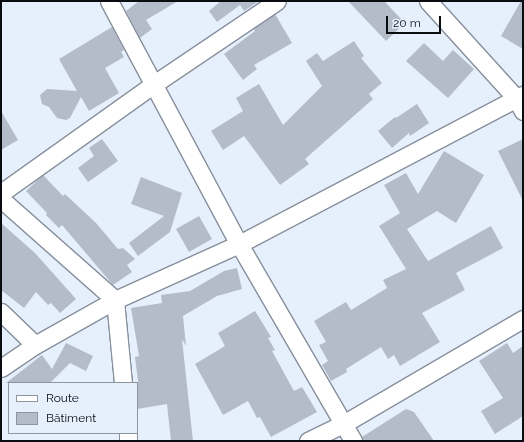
<!DOCTYPE html>
<html>
<head>
<meta charset="utf-8">
<style>
	body { margin:0 }
	#map { position:relative; width:524px; height:442px; overflow:hidden; background:#e6f0fd; font-family:Raleway,sans-serif }
	div>[style] { position:absolute }
	[style*='--x'] { left:calc(var(--x)*1px); top:calc(var(--y)*1px); width:calc(var(--w)*1px); rotate:calc(var(--a)*1deg) }
	.building>* { inset:0; background:#b3bcc8 }
	.roads { filter:drop-shadow(1px 0 #868f9b) drop-shadow(-1px 0 #868f9b) drop-shadow(0 1px #868f9b) drop-shadow(0 -1px #868f9b) }
	.minor>* { height:17px; margin:-8.5px; padding:0 8.5px; transform-origin:8.5px; border-radius:8.5px; background:#fff }
	span { translate:-50% -50%; white-space:nowrap; text-align:center; line-height:1.15; -webkit-text-stroke:3px #e6f0fd; paint-order:stroke }
	.frame { position:absolute; inset:0; border:2px solid #090c10; pointer-events:none }
	.legend { position:absolute; left:8px; top:382px; width:130px; height:52px; box-sizing:border-box; background:#e6f0fd; border:1px solid #8e959e; margin:0; padding:5px 7px; list-style:none; font-size:12px; color:#090c10 }
	.legend li { display:flex; align-items:center; gap:8px; height:20px }
	.legend b { width:20px; border:1px solid #8e959e }
	.scale { position:absolute; left:386px; top:16px; width:55px; height:18px; box-sizing:border-box; border:2px solid #090c10; border-top:0; padding-left:5px; font-size:12px; line-height:14px; white-space:nowrap; color:#090c10; -webkit-text-stroke:3px #e6f0fd; paint-order:stroke }
</style>
</head>
<body>
<div id="map">
	<div class="building">
		<div style="clip-path:polygon(139px 1px,178px 1px,146px 20px,152px 29px,140px 38px,126px 11px)"></div>
		<div style="clip-path:polygon(221px 1px,259px 1px,244px 11px,240px 5px,217px 22px,209px 11px)"></div>
		<div style="clip-path:polygon(348px 1px,384px 1px,405px 23px,386px 41px)"></div>
		<div style="clip-path:polygon(521px 1px,523px 1px,523px 49px,501px 36px)"></div>
		<div style="clip-path:polygon(275px 14px,292px 43px,254px 65px,257px 69px,243px 80px,224px 54px,255px 31px,254px 29px)"></div>
		<div style="clip-path:polygon(112px 27px,124px 50px,121px 52px,124px 57px,105px 68px,119px 93px,89px 111px,81px 97px,70px 118px,66px 120px,57px 118px,49px 107px,42px 104px,40px 95px,47px 89px,77px 91px,59px 59px)"></div>
		<div style="clip-path:polygon(354px 41px,364px 56px,361px 58px,382px 83px,369px 94px,373px 99px,305px 159px,309px 164px,280px 185px,244px 136px,223px 150px,211px 131px,243px 111px,236px 98px,259px 84px,283px 125px,322px 86px,306px 61px,317px 53px,323px 61px)"></div>
		<div style="clip-path:polygon(424px 43px,443px 61px,453px 50px,474px 69px,448px 98px,406px 61px)"></div>
		<div style="clip-path:polygon(417px 104px,429px 123px,410px 136px,409px 133px,392px 148px,378px 131px,395px 117px,396px 118px)"></div>
		<div style="clip-path:polygon(1px 111px,18px 140px,1px 150px)"></div>
		<div style="clip-path:polygon(102px 139px,118px 161px,88px 182px,78px 168px,94px 156px,89px 148px)"></div>
		<div style="clip-path:polygon(523px 139px,523px 201px,498px 151px)"></div>
		<div style="clip-path:polygon(444px 151px,484px 175px,456px 223px,437px 211px,407px 229px,428px 261px,491px 226px,503px 248px,456px 273px,465px 290px,422px 313px,440px 342px,400px 366px,394px 355px,388px 359px,381px 347px,346px 369px,347px 372px,331px 381px,322px 365px,328px 361px,319px 345px,326px 342px,314px 321px,346px 302px,351px 310px,387px 288px,383px 280px,406px 269px,379px 226px,400px 213px,384px 185px,406px 173px,418px 194px)"></div>
		<div style="clip-path:polygon(43px 175px,63px 196px,65px 194px,96px 223px,118px 249px,123px 248px,135px 259px,127px 265px,132px 272px,113px 285px,62px 225px,59px 228px,46px 215px,47px 213px,26px 191px)"></div>
		<div style="clip-path:polygon(141px 177px,182px 193px,170px 232px,138px 256px,129px 243px,164px 216px,131px 204px)"></div>
		<div style="clip-path:polygon(199px 216px,212px 239px,189px 252px,176px 229px)"></div>
		<div style="clip-path:polygon(1px 223px,35px 253px,76px 299px,60px 313px,51px 303px,48px 305px,36px 292px,24px 308px,1px 290px)"></div>
		<div style="clip-path:polygon(237px 268px,242px 289px,217px 296px,183px 316px,186px 346px,182px 339px,193px 441px,171px 441px,167px 404px,137px 409px,138px 381px,135px 357px,139px 356px,131px 308px,162px 303px,161px 295px,190px 291px,224px 271px)"></div>
		<div style="clip-path:polygon(255px 311px,271px 337px,268px 338px,275px 350px,272px 351px,294px 391px,302px 387px,317px 412px,271px 437px,260px 417px,257px 418px,248px 401px,223px 415px,195px 364px,225px 346px,218px 333px)"></div>
		<div style="clip-path:polygon(66px 343px,93px 356px,86px 371px,70px 363px,50px 383px,6px 383px,42px 355px,52px 369px)"></div>
		<div style="clip-path:polygon(507px 343px,513px 353px,523px 346px,523px 416px,495px 434px,481px 411px,503px 398px,479px 361px)"></div>
		<div style="clip-path:polygon(406px 409px,414px 412px,434px 441px,363px 441px,362px 437px)"></div>
	</div>
	<div class="roads">
		<div class="minor">
			<div style="--x:109;--y:1;--w:276;--a:61.9"></div>
			<div style="--x:239;--y:244;--w:228;--a:59.9"></div>
			<div style="--x:428;--y:1;--w:131;--a:47.8"></div>
			<div style="--x:516;--y:98;--w:15;--a:62"></div>
			<div style="--x:1;--y:193;--w:188;--a:-35.5"></div>
			<div style="--x:154;--y:84;--w:148;--a:-34"></div>
			<div style="--x:1;--y:199;--w:152;--a:41.5"></div>
			<div style="--x:115;--y:300;--w:83;--a:84.5"></div>
			<div style="--x:1;--y:312;--w:47;--a:44.1"></div>
			<div style="--x:1;--y:368;--w:41;--a:-34.1"></div>
			<div style="--x:35;--y:345;--w:92;--a:-29.4"></div>
			<div style="--x:115;--y:300;--w:136;--a:-24.3"></div>
			<div style="--x:239;--y:244;--w:321;--a:-27.7"></div>
			<div style="--x:128;--y:433;--w:8;--a:90"></div>
			<div style="--x:308;--y:441;--w:39;--a:-26"></div>
			<div style="--x:343;--y:424;--w:208;--a:-30.3"></div>
		</div>
	</div>
	<div class="frame"></div>
	<ul class="legend">
	<li><b style="height:5px;background:#fff"></b>Route</li>
	<li><b style="height:11px;background:#b3bcc8"></b>Bâtiment</li>
	</ul>
	<div class="scale">20 m</div>
</div>
</body>
</html>
